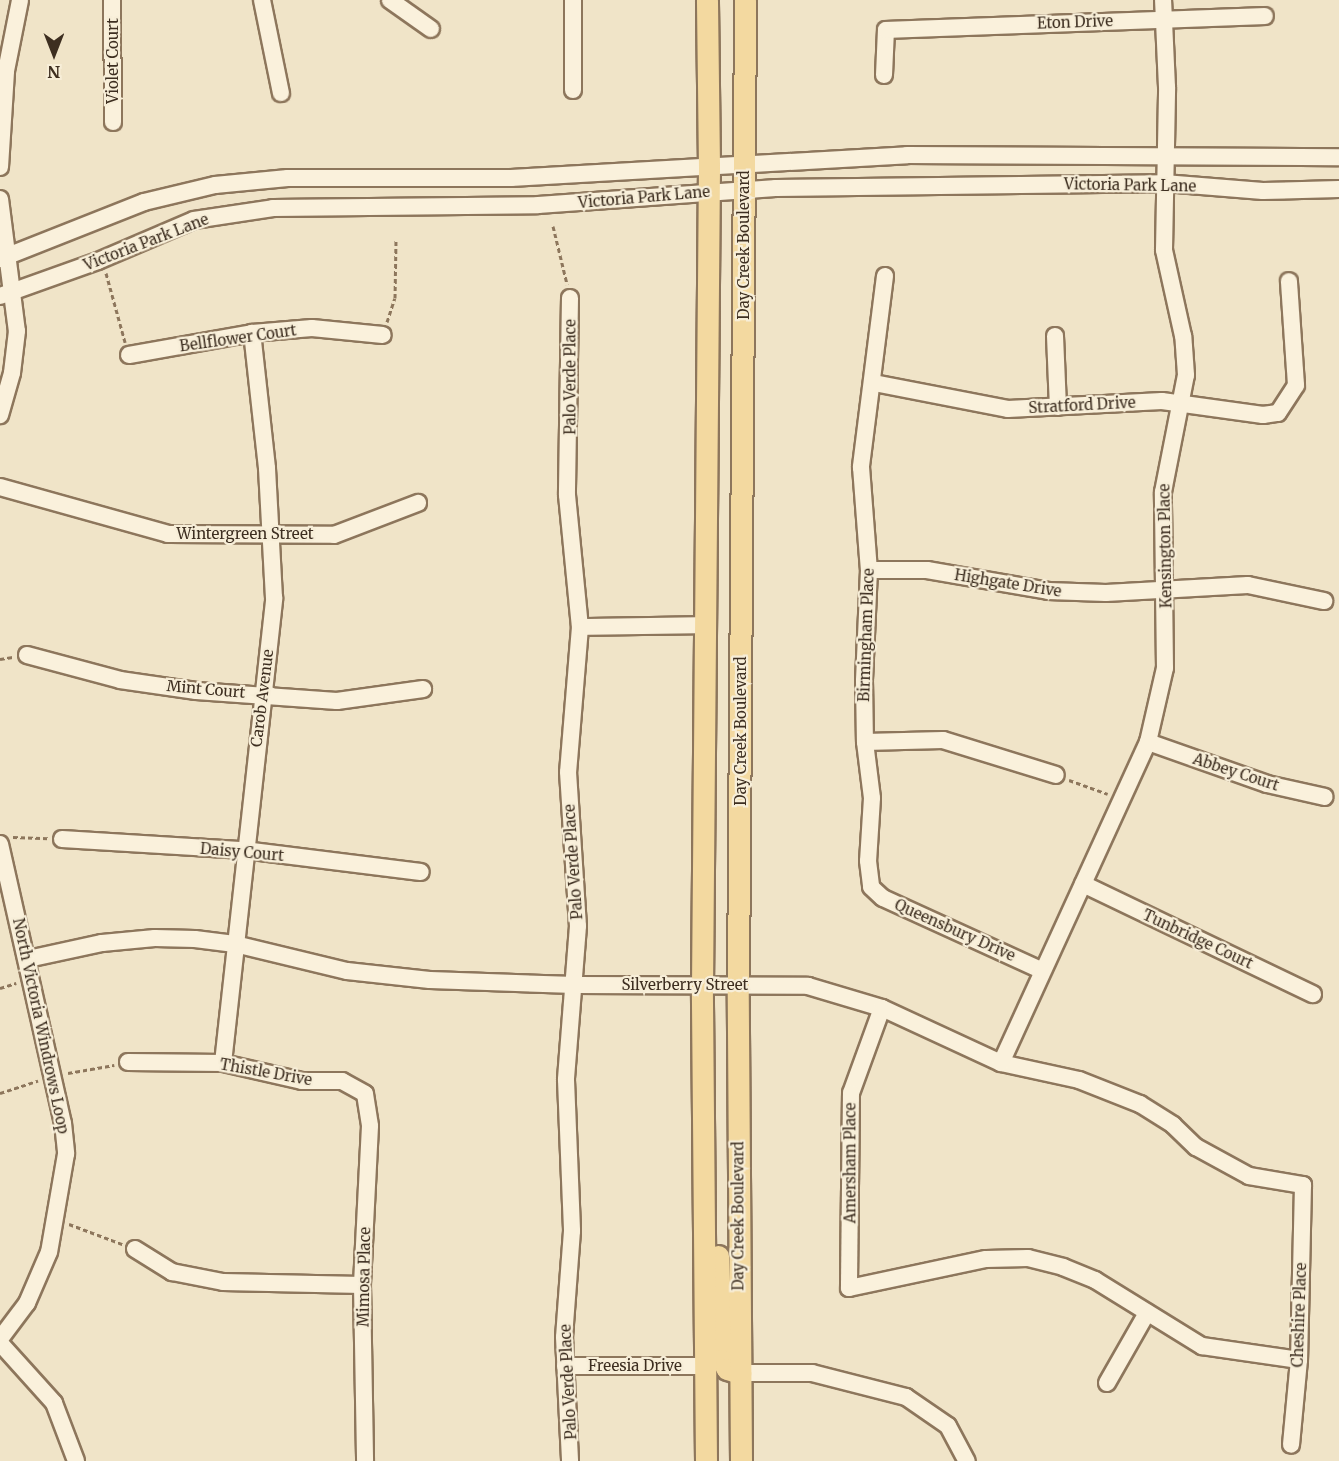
<!DOCTYPE html>
<html>
<head>
<meta charset="utf-8">
<style>
	body { margin:0 }
	#map { position:relative; width:1339px; height:1461px; overflow:hidden; background:#f0e4c8; font-family:Merriweather,serif }
	div>[style] { position:absolute }
	[style*='--x'] { left:calc(var(--x)*1px); top:calc(var(--y)*1px); width:calc(var(--w)*1px); rotate:calc(var(--a)*1deg) }
	.path>* { height:3px; margin-top:-1.5px; transform-origin:0; background:repeating-linear-gradient(90deg,#8d765c 0 4.5px,transparent 0 7.5px) }
	.roads { filter:drop-shadow(2px 0 #8d765c) drop-shadow(-2px 0 #8d765c) drop-shadow(0 2px #8d765c) drop-shadow(0 -2px #8d765c) }
	.minor>* { height:16px; margin:-8px; padding:0 8px; transform-origin:8px; border-radius:8px; background:#faf1dc }
	.major>* { height:21px; margin:-10.5px; padding:0 10.5px; transform-origin:10.5px; border-radius:10.5px; background:#f3d9a0 }
	span { translate:-50% -50%; white-space:nowrap; text-align:center; line-height:1.15; -webkit-text-stroke:4.5px #f7eed8; paint-order:stroke }
	.street-label { font-size:15px; color:#3d2e20 }
	.north { position:absolute; left:24px; top:24px; width:60px; height:60px; -webkit-text-stroke:4px #f7eed8; paint-order:stroke; rotate:180deg; font-size:16px; font-weight:700; line-height:24px; text-align:center; color:#3d2e20 }
	.north::after { content:''; display:block; margin:auto; width:21px; height:27px; background:#3d2e20; clip-path:polygon(50% 0,100% 100%,50% 72%,0 100%) }
</style>
</head>
<body>
<div id="map">
	<div class="path">
		<div style="--x:553;--y:226;--w:60;--a:76.4"></div>
		<div style="--x:106;--y:273;--w:72;--a:74.6"></div>
		<div style="--x:387;--y:322;--w:25;--a:-72"></div>
		<div style="--x:395;--y:298;--w:58;--a:-89"></div>
		<div style="--x:0;--y:659;--w:13;--a:-9"></div>
		<div style="--x:1069;--y:780;--w:41;--a:19.7"></div>
		<div style="--x:13;--y:837;--w:35;--a:2"></div>
		<div style="--x:0;--y:988;--w:17;--a:-17"></div>
		<div style="--x:68;--y:1073;--w:47;--a:-9.9"></div>
		<div style="--x:0;--y:1093;--w:40;--a:-18"></div>
		<div style="--x:69;--y:1224;--w:57;--a:20.7"></div>
	</div>
	<div class="roads">
		<div class="minor">
			<div style="--x:112;--y:0;--w:122;--a:89.5"></div>
			<div style="--x:262;--y:0;--w:95;--a:78.5"></div>
			<div style="--x:390;--y:0;--w:50;--a:35.3"></div>
			<div style="--x:884;--y:75;--w:45;--a:-87.5"></div>
			<div style="--x:886;--y:30;--w:379;--a:-2.1"></div>
			<div style="--x:573;--y:90;--w:90;--a:-90"></div>
			<div style="--x:0;--y:167;--w:96;--a:-86.4"></div>
			<div style="--x:6;--y:71;--w:72;--a:-78.8"></div>
			<div style="--x:0;--y:199;--w:133;--a:82.7"></div>
			<div style="--x:17;--y:331;--w:42;--a:96.8"></div>
			<div style="--x:12;--y:373;--w:44;--a:105.9"></div>
			<div style="--x:0;--y:259;--w:155;--a:-21.6"></div>
			<div style="--x:144;--y:202;--w:73;--a:-13.5"></div>
			<div style="--x:215;--y:185;--w:73;--a:-5.5"></div>
			<div style="--x:288;--y:178;--w:223;--a:0"></div>
			<div style="--x:511;--y:178;--w:397;--a:-3.3"></div>
			<div style="--x:907;--y:155;--w:432;--a:0.3"></div>
			<div style="--x:885;--y:276;--w:193;--a:97.2"></div>
			<div style="--x:861;--y:467;--w:103;--a:85.6"></div>
			<div style="--x:869;--y:570;--w:111;--a:92.6"></div>
			<div style="--x:864;--y:681;--w:61;--a:89.1"></div>
			<div style="--x:865;--y:742;--w:56;--a:82.9"></div>
			<div style="--x:872;--y:798;--w:63;--a:93.6"></div>
			<div style="--x:868;--y:861;--w:26;--a:83"></div>
			<div style="--x:871;--y:887;--w:16;--a:43"></div>
			<div style="--x:883;--y:898;--w:174;--a:24.5"></div>
			<div style="--x:0;--y:296;--w:104;--a:-19.7"></div>
			<div style="--x:98;--y:261;--w:104;--a:-23.1"></div>
			<div style="--x:194;--y:220;--w:80;--a:-8.6"></div>
			<div style="--x:273;--y:208;--w:265;--a:-0.6"></div>
			<div style="--x:538;--y:205;--w:239;--a:-4.1"></div>
			<div style="--x:776;--y:188;--w:388;--a:-0.7"></div>
			<div style="--x:1164;--y:183;--w:99;--a:4.6"></div>
			<div style="--x:1263;--y:191;--w:76;--a:-1.5"></div>
			<div style="--x:570;--y:298;--w:197;--a:90.9"></div>
			<div style="--x:567;--y:495;--w:133;--a:84.4"></div>
			<div style="--x:580;--y:627;--w:145;--a:94.7"></div>
			<div style="--x:568;--y:772;--w:154;--a:86.3"></div>
			<div style="--x:578;--y:926;--w:154;--a:94.5"></div>
			<div style="--x:566;--y:1080;--w:151;--a:87.7"></div>
			<div style="--x:572;--y:1231;--w:106;--a:94.3"></div>
			<div style="--x:564;--y:1337;--w:124;--a:87.2"></div>
			<div style="--x:1055;--y:336;--w:71;--a:87.6"></div>
			<div style="--x:129;--y:355;--w:125;--a:-10.1"></div>
			<div style="--x:252;--y:333;--w:60;--a:-4.8"></div>
			<div style="--x:312;--y:328;--w:71;--a:5.6"></div>
			<div style="--x:874;--y:383;--w:136;--a:11"></div>
			<div style="--x:1008;--y:409;--w:154;--a:-3"></div>
			<div style="--x:1162;--y:401;--w:102;--a:7.9"></div>
			<div style="--x:1263;--y:415;--w:15;--a:-8"></div>
			<div style="--x:1278;--y:413;--w:33;--a:-57"></div>
			<div style="--x:1296;--y:385;--w:104;--a:-93.9"></div>
			<div style="--x:0;--y:487;--w:174;--a:15.6"></div>
			<div style="--x:168;--y:534;--w:166;--a:0.3"></div>
			<div style="--x:334;--y:535;--w:90;--a:-20.9"></div>
			<div style="--x:869;--y:570;--w:58;--a:0"></div>
			<div style="--x:927;--y:570;--w:123;--a:9.8"></div>
			<div style="--x:1048;--y:591;--w:58;--a:2"></div>
			<div style="--x:1106;--y:593;--w:142;--a:-3.2"></div>
			<div style="--x:1248;--y:585;--w:78;--a:11.9"></div>
			<div style="--x:580;--y:627;--w:125;--a:-0.9"></div>
			<div style="--x:27;--y:655;--w:96;--a:15"></div>
			<div style="--x:120;--y:680;--w:77;--a:8.2"></div>
			<div style="--x:196;--y:691;--w:141;--a:4.1"></div>
			<div style="--x:337;--y:701;--w:87;--a:-7.9"></div>
			<div style="--x:865;--y:742;--w:78;--a:-1.5"></div>
			<div style="--x:943;--y:740;--w:118;--a:17.2"></div>
			<div style="--x:1148;--y:742;--w:126;--a:19.4"></div>
			<div style="--x:1267;--y:784;--w:59;--a:12.6"></div>
			<div style="--x:62;--y:839;--w:182;--a:3.5"></div>
			<div style="--x:244;--y:850;--w:178;--a:7.1"></div>
			<div style="--x:0;--y:844;--w:286;--a:77.3"></div>
			<div style="--x:63;--y:1123;--w:31;--a:84"></div>
			<div style="--x:66;--y:1154;--w:99;--a:99.8"></div>
			<div style="--x:49;--y:1252;--w:56;--a:113.3"></div>
			<div style="--x:27;--y:1303;--w:45;--a:126.9"></div>
			<div style="--x:1083;--y:884;--w:255;--a:25.6"></div>
			<div style="--x:28;--y:959;--w:76;--a:-12.2"></div>
			<div style="--x:102;--y:943;--w:53;--a:-5.4"></div>
			<div style="--x:155;--y:938;--w:40;--a:1.4"></div>
			<div style="--x:195;--y:939;--w:40;--a:7.1"></div>
			<div style="--x:235;--y:944;--w:115;--a:13.6"></div>
			<div style="--x:347;--y:971;--w:83;--a:6.2"></div>
			<div style="--x:430;--y:980;--w:145;--a:2"></div>
			<div style="--x:575;--y:985;--w:233;--a:0.2"></div>
			<div style="--x:808;--y:986;--w:77;--a:16.6"></div>
			<div style="--x:882;--y:1008;--w:131;--a:24.8"></div>
			<div style="--x:1001;--y:1063;--w:80;--a:12.3"></div>
			<div style="--x:1079;--y:1080;--w:66;--a:21.5"></div>
			<div style="--x:1140;--y:1104;--w:39;--a:32"></div>
			<div style="--x:1173;--y:1125;--w:32;--a:44"></div>
			<div style="--x:1196;--y:1147;--w:60;--a:28.7"></div>
			<div style="--x:1249;--y:1176;--w:55;--a:9.5"></div>
			<div style="--x:1303;--y:1185;--w:175;--a:91.3"></div>
			<div style="--x:1299;--y:1360;--w:85;--a:95.4"></div>
			<div style="--x:882;--y:1008;--w:90;--a:110"></div>
			<div style="--x:851;--y:1093;--w:195;--a:90.6"></div>
			<div style="--x:849;--y:1288;--w:140;--a:-12"></div>
			<div style="--x:986;--y:1259;--w:42;--a:-1.4"></div>
			<div style="--x:1028;--y:1258;--w:36;--a:14"></div>
			<div style="--x:1063;--y:1267;--w:35;--a:22"></div>
			<div style="--x:1095;--y:1280;--w:126;--a:31.7"></div>
			<div style="--x:1202;--y:1346;--w:98;--a:8.2"></div>
			<div style="--x:128;--y:1062;--w:95;--a:0.6"></div>
			<div style="--x:223;--y:1063;--w:81;--a:12.8"></div>
			<div style="--x:302;--y:1081;--w:40;--a:0"></div>
			<div style="--x:342;--y:1081;--w:26;--a:29"></div>
			<div style="--x:365;--y:1094;--w:32;--a:81"></div>
			<div style="--x:370;--y:1126;--w:159;--a:92.9"></div>
			<div style="--x:362;--y:1285;--w:176;--a:89"></div>
			<div style="--x:223;--y:1063;--w:468;--a:-83.7"></div>
			<div style="--x:274;--y:598;--w:130;--a:-93.1"></div>
			<div style="--x:267;--y:468;--w:136;--a:-96.3"></div>
			<div style="--x:1001;--y:1063;--w:353;--a:-65.4"></div>
			<div style="--x:1148;--y:742;--w:76;--a:-77.1"></div>
			<div style="--x:1165;--y:668;--w:176;--a:-90.7"></div>
			<div style="--x:1163;--y:492;--w:119;--a:-78.9"></div>
			<div style="--x:1186;--y:375;--w:39;--a:-94"></div>
			<div style="--x:1183;--y:336;--w:88;--a:-102.5"></div>
			<div style="--x:1164;--y:250;--w:163;--a:-88.9"></div>
			<div style="--x:1167;--y:87;--w:87;--a:-92.6"></div>
			<div style="--x:135;--y:1249;--w:44;--a:31.9"></div>
			<div style="--x:172;--y:1272;--w:52;--a:11.1"></div>
			<div style="--x:223;--y:1282;--w:139;--a:1.2"></div>
			<div style="--x:0;--y:1343;--w:81;--a:48"></div>
			<div style="--x:54;--y:1403;--w:62;--a:69.2"></div>
			<div style="--x:565;--y:1366;--w:140;--a:0"></div>
			<div style="--x:740;--y:1373;--w:72;--a:0"></div>
			<div style="--x:812;--y:1373;--w:97;--a:14.3"></div>
			<div style="--x:906;--y:1397;--w:51;--a:34.6"></div>
			<div style="--x:948;--y:1426;--w:40;--a:62"></div>
			<div style="--x:1107;--y:1383;--w:81;--a:-60.3"></div>
		</div>
		<div class="major">
			<div style="--x:718;--y:1256;--w:104;--a:87.8"></div>
			<div style="--x:722;--y:1360;--w:10;--a:61"></div>
			<div style="--x:727;--y:1369;--w:14;--a:17"></div>
			<div style="--x:706;--y:1461;--w:475;--a:-90.5"></div>
			<div style="--x:702;--y:986;--w:820;--a:-89.51"></div>
			<div style="--x:709;--y:166;--w:166;--a:-90.7"></div>
			<div style="--x:741;--y:1461;--w:475;--a:-90.4"></div>
			<div style="--x:738;--y:986;--w:986;--a:-89.59"></div>
		</div>
	</div>
	<div class="street-label">
		<span style="left:1075px;top:22px;rotate:-2deg">Eton Drive</span>
		<span style="left:113px;top:61px;rotate:-90deg">Violet Court</span>
		<span style="left:1130px;top:185px;rotate:1deg">Victoria Park Lane</span>
		<span style="left:644px;top:197px;rotate:-5deg">Victoria Park Lane</span>
		<span style="left:146px;top:242px;rotate:-21deg">Victoria Park Lane</span>
		<span style="left:744px;top:245px;rotate:-90deg">Day Creek Boulevard</span>
		<span style="left:238px;top:338px;rotate:-8deg">Bellflower Court</span>
		<span style="left:570px;top:377px;rotate:-90deg">Palo Verde Place</span>
		<span style="left:1082px;top:405px;rotate:-3deg">Stratford Drive</span>
		<span style="left:245px;top:534px">Wintergreen Street</span>
		<span style="left:1165px;top:546px;rotate:-91deg">Kensington Place</span>
		<span style="left:1008px;top:583px;rotate:9deg">Highgate Drive</span>
		<span style="left:866px;top:635px;rotate:-88deg">Birmingham Place</span>
		<span style="left:206px;top:689px;rotate:5deg">Mint Court</span>
		<span style="left:262px;top:698px;rotate:-83deg">Carob Avenue</span>
		<span style="left:741px;top:731px;rotate:-90deg">Day Creek Boulevard</span>
		<span style="left:1236px;top:772px;rotate:18deg">Abbey Court</span>
		<span style="left:242px;top:852px;rotate:5deg">Daisy Court</span>
		<span style="left:573px;top:862px;rotate:-94deg">Palo Verde Place</span>
		<span style="left:955px;top:930px;rotate:24deg">Queensbury Drive</span>
		<span style="left:1198px;top:939px;rotate:25deg">Tunbridge Court</span>
		<span style="left:685px;top:985px">Silverberry Street</span>
		<span style="left:41px;top:1026px;rotate:78deg">North Victoria Windrows Loop</span>
		<span style="left:266px;top:1072px;rotate:10deg">Thistle Drive</span>
		<span style="left:850px;top:1163px;rotate:-90deg">Amersham Place</span>
		<span style="left:738px;top:1216px;rotate:-90deg">Day Creek Boulevard</span>
		<span style="left:364px;top:1277px;rotate:-89deg">Mimosa Place</span>
		<span style="left:1299px;top:1315px;rotate:-88deg">Cheshire Place</span>
		<span style="left:635px;top:1366px">Freesia Drive</span>
		<span style="left:568px;top:1382px;rotate:-93deg">Palo Verde Place</span>
	</div>
	<div class="north">N</div>
</div>
</body>
</html>
